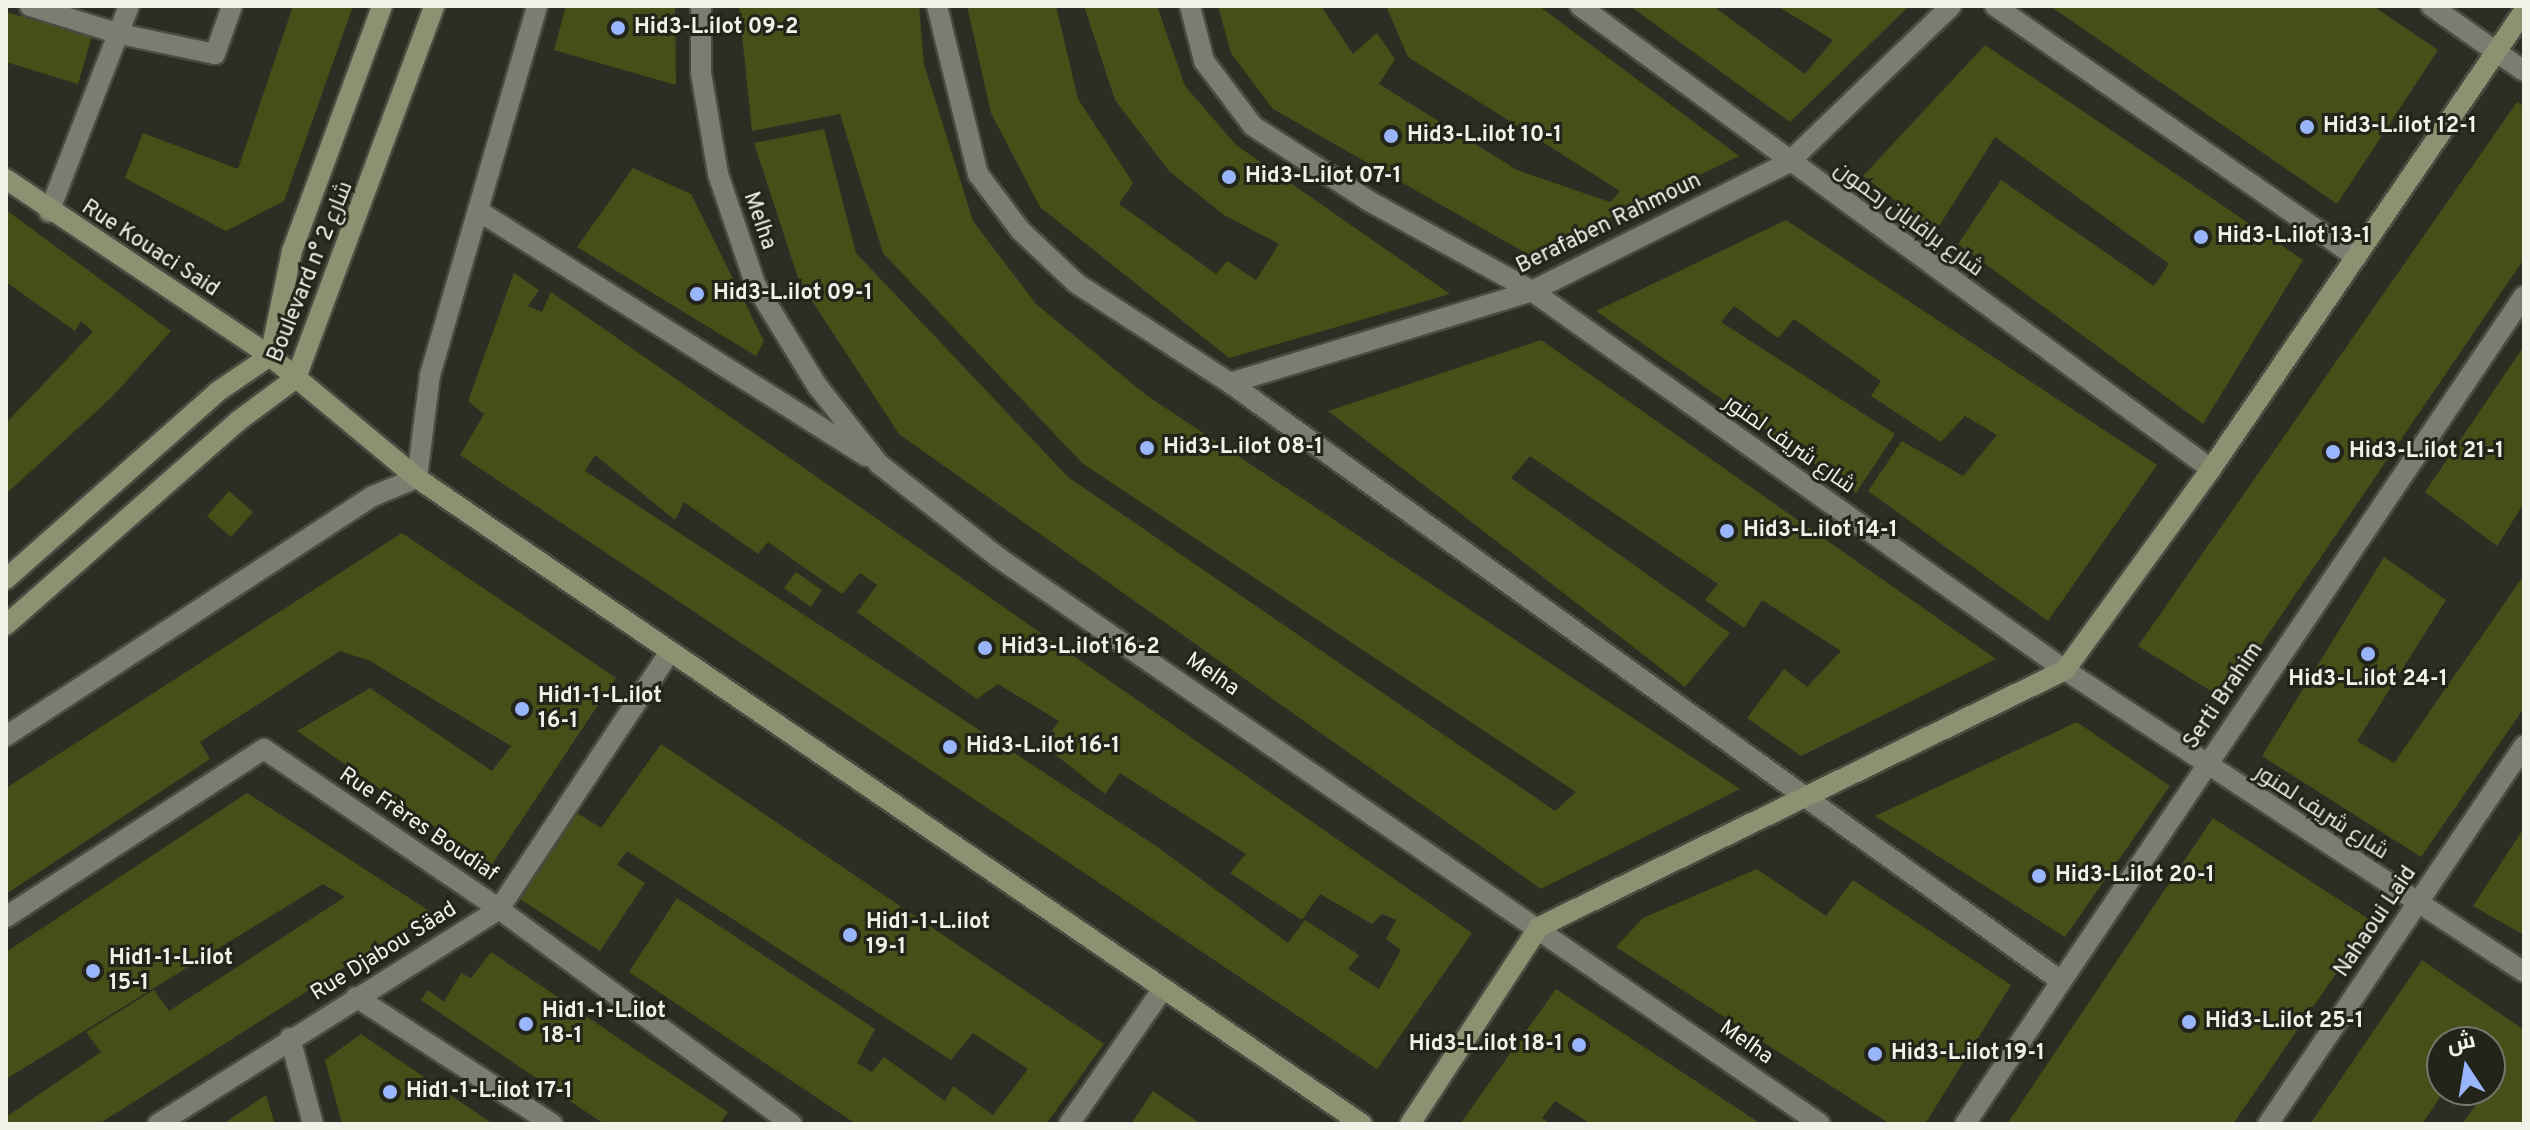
<!DOCTYPE html>
<html>
<head>
<meta charset="utf-8">
<style>
	body { margin:0 }
	#map { position:relative; width:2530px; height:1130px; overflow:hidden; background:#2b2e22; font-family:Overpass,Cairo,sans-serif }
	div>[style] { position:absolute }
	[style*='--x'] { left:calc(var(--x)*1px); top:calc(var(--y)*1px); width:calc(var(--w)*1px); rotate:calc(var(--a)*1deg) }
	.building>* { inset:0; background:#474f19 }
	.roads { filter:drop-shadow(2px 0 #494b41) drop-shadow(-2px 0 #494b41) drop-shadow(0 2px #494b41) drop-shadow(0 -2px #494b41) }
	.street>* { height:20px; margin:-10px; padding:0 10px; transform-origin:10px; border-radius:10px; background:#7a7d6f }
	.secondary>* { height:20px; margin:-10px; padding:0 10px; transform-origin:10px; border-radius:10px; background:#8b9271 }
	.dots>* { width:22px; height:22px; translate:-50% -50%; box-sizing:border-box; border:4px solid #222419; border-radius:50% }
	span { translate:-50% -50%; white-space:nowrap; text-align:center; line-height:1.15; -webkit-text-stroke:6px #222419; paint-order:stroke }
	.poi-label { font-size:22px; color:#f1f3eb; font-weight:700 }
	.left { translate:0 -50%; text-align:left }
	.right { translate:-100% -50%; text-align:right }
	.street-label { font-size:22px; color:#f1f3eb }
	.frame { position:absolute; inset:0; border:8px solid #f1f3eb; pointer-events:none }
	.north { position:absolute; left:2426px; top:1026px; width:80px; height:80px; box-sizing:border-box; background:#222419; border:2px solid #75776d; border-radius:50%; rotate:348deg; font-size:22px; font-weight:700; line-height:32px; text-align:center; color:#f1f3eb }
	.north::after { content:''; display:block; margin:auto; width:28px; height:36px; background:#99b5fd; clip-path:polygon(50% 0,100% 100%,50% 72%,0 100%) }
</style>
</head>
<body>
<div id="map">
	<div class="building">
		<div style="clip-path:polygon(293px 6px,353px 6px,284px 201px,226px 231px,125px 178px,143px 133px,238px 169px)"></div>
		<div style="clip-path:polygon(566px 6px,675px 6px,676px 85px,554px 50px)"></div>
		<div style="clip-path:polygon(739px 6px,919px 6px,924px 64px,973px 221px,1036px 304px,1146px 395px,1740px 789px,1541px 889px,899px 434px,799px 281px,754px 143px,824px 129px,856px 253px,1068px 477px,1555px 811px,1576px 792px,1082px 463px,883px 253px,840px 114px,752px 131px)"></div>
		<div style="clip-path:polygon(967px 6px,1056px 6px,1078px 99px,1133px 183px,1119px 204px,1216px 274px,1227px 261px,1256px 280px,1279px 244px,1224px 215px,1169px 171px,1115px 100px,1084px 6px,1157px 6px,1185px 86px,1236px 145px,1450px 294px,1229px 358px,1040px 207px,991px 113px)"></div>
		<div style="clip-path:polygon(1218px 6px,1321px 6px,1353px 54px,1377px 33px,1395px 59px,1379px 84px,1517px 170px,1610px 202px,1620px 191px,1408px 57px,1386px 6px,1539px 6px,1739px 156px,1531px 256px,1273px 109px,1231px 53px)"></div>
		<div style="clip-path:polygon(1630px 6px,1713px 6px,1805px 74px,1833px 40px,1777px 6px,1909px 6px,1790px 122px)"></div>
		<div style="clip-path:polygon(2050px 6px,2373px 6px,2438px 50px,2337px 204px)"></div>
		<div style="clip-path:polygon(6px 12px,92px 36px,78px 84px,6px 62px)"></div>
		<div style="clip-path:polygon(1985px 45px,2303px 260px,2203px 424px,1958px 244px,2001px 180px,2154px 286px,2169px 264px,1995px 137px,1936px 231px,1863px 176px)"></div>
		<div style="clip-path:polygon(2517px 102px,2524px 106px,2524px 259px,2224px 699px,2138px 646px)"></div>
		<div style="clip-path:polygon(633px 168px,691px 194px,764px 341px,756px 356px,577px 247px)"></div>
		<div style="clip-path:polygon(6px 210px,171px 331px,112px 397px,6px 494px,6px 423px,93px 332px,81px 321px,75px 331px,6px 282px)"></div>
		<div style="clip-path:polygon(1786px 220px,2157px 465px,2048px 621px,1868px 491px,1902px 441px,1963px 476px,1997px 435px,1965px 416px,1941px 442px,1871px 396px,1881px 381px,1794px 319px,1778px 338px,1734px 306px,1721px 322px,1895px 434px,1856px 493px,1596px 311px)"></div>
		<div style="clip-path:polygon(evenodd,514px 273px,539px 290px,528px 306px,542px 312px,551px 292px,1472px 933px,1377px 1069px,460px 455px,484px 414px,468px 401px,514px 273px,595px 455px,675px 520px,684px 502px,758px 554px,768px 542px,842px 594px,860px 573px,877px 585px,857px 612px,977px 699px,998px 684px,1059px 721px,1042px 744px,1105px 794px,1120px 773px,1246px 854px,1230px 873px,1302px 920px,1320px 894px,1372px 924px,1382px 914px,1396px 920px,1386px 939px,1401px 950px,1379px 989px,1348px 969px,1359px 955px,1305px 920px,1288px 943px,1159px 848px,585px 471px,595px 455px)"></div>
		<div style="clip-path:polygon(1541px 340px,1996px 659px,1801px 756px,1747px 718px,1784px 669px,1807px 687px,1841px 651px,1762px 600px,1744px 628px,1705px 600px,1718px 584px,1530px 456px,1511px 478px,1730px 633px,1685px 687px,1328px 411px)"></div>
		<div style="clip-path:polygon(2524px 346px,2524px 503px,2497px 546px,2425px 492px)"></div>
		<div style="clip-path:polygon(229px 491px,253px 512px,231px 537px,207px 516px)"></div>
		<div style="clip-path:polygon(402px 533px,616px 678px,491px 866px,297px 731px,370px 688px,492px 771px,511px 746px,370px 661px,340px 651px,200px 742px,210px 759px,6px 894px,6px 788px)"></div>
		<div style="clip-path:polygon(2384px 557px,2446px 600px,2357px 741px,2394px 763px,2524px 575px,2524px 708px,2421px 857px,2262px 756px)"></div>
		<div style="clip-path:polygon(796px 572px,822px 590px,811px 607px,784px 588px)"></div>
		<div style="clip-path:polygon(2077px 722px,2170px 786px,2065px 937px,1875px 816px)"></div>
		<div style="clip-path:polygon(661px 744px,1104px 1044px,1046px 1124px,856px 1124px,629px 972px,677px 898px,875px 1029px,857px 1063px,872px 1072px,884px 1057px,945px 1101px,953px 1086px,993px 1115px,1028px 1069px,973px 1033px,951px 1060px,627px 851px,617px 865px,645px 883px,600px 951px,520px 899px,577px 813px,601px 828px)"></div>
		<div style="clip-path:polygon(247px 793px,431px 912px,99px 1124px,6px 1124px,6px 1117px,101px 1052px,86px 1032px,154px 990px,169px 1011px,345px 897px,323px 884px,6px 1079px,6px 952px)"></div>
		<div style="clip-path:polygon(2213px 818px,2372px 921px,2233px 1124px,2007px 1124px)"></div>
		<div style="clip-path:polygon(2524px 828px,2524px 935px,2473px 906px)"></div>
		<div style="clip-path:polygon(1757px 869px,1826px 916px,1853px 880px,2011px 985px,1925px 1124px,1890px 1124px,1616px 947px,1643px 918px)"></div>
		<div style="clip-path:polygon(491px 952px,728px 1112px,720px 1124px,604px 1124px,421px 1000px,428px 990px,444px 1002px,461px 973px,471px 978px)"></div>
		<div style="clip-path:polygon(2422px 960px,2524px 1030px,2524px 1124px,2462px 1124px,2500px 1073px,2490px 1067px,2490px 1042px,2442px 1042px,2445px 1090px,2422px 1124px,2310px 1124px)"></div>
		<div style="clip-path:polygon(1556px 989px,1761px 1124px,1591px 1124px,1555px 1101px,1542px 1118px,1551px 1124px,1460px 1124px)"></div>
		<div style="clip-path:polygon(361px 1034px,493px 1124px,342px 1124px,325px 1060px)"></div>
		<div style="clip-path:polygon(1153px 1091px,1201px 1124px,1131px 1124px)"></div>
		<div style="clip-path:polygon(266px 1095px,275px 1124px,223px 1124px)"></div>
	</div>
	<div class="roads">
		<div class="street">
			<div style="--x:30;--y:6;--w:94;--a:17.3"></div>
			<div style="--x:120;--y:34;--w:97;--a:11.9"></div>
			<div style="--x:215;--y:54;--w:51;--a:-70.5"></div>
			<div style="--x:701;--y:6;--w:67;--a:90"></div>
			<div style="--x:701;--y:73;--w:102;--a:80.4"></div>
			<div style="--x:718;--y:174;--w:118;--a:71.3"></div>
			<div style="--x:756;--y:286;--w:119;--a:58.5"></div>
			<div style="--x:818;--y:387;--w:98;--a:51.6"></div>
			<div style="--x:879;--y:464;--w:152;--a:38.1"></div>
			<div style="--x:999;--y:558;--w:997;--a:34.58"></div>
			<div style="--x:937;--y:6;--w:173;--a:76.3"></div>
			<div style="--x:978;--y:174;--w:70;--a:53.1"></div>
			<div style="--x:1020;--y:230;--w:77;--a:43.4"></div>
			<div style="--x:1076;--y:283;--w:184;--a:33"></div>
			<div style="--x:1230;--y:383;--w:1024;--a:35.74"></div>
			<div style="--x:1190;--y:6;--w:57;--a:75.7"></div>
			<div style="--x:1204;--y:61;--w:81;--a:53"></div>
			<div style="--x:1253;--y:126;--w:138;--a:32.9"></div>
			<div style="--x:1369;--y:201;--w:186;--a:28.9"></div>
			<div style="--x:1532;--y:291;--w:654;--a:35.42"></div>
			<div style="--x:2065;--y:670;--w:549;--a:33.34"></div>
			<div style="--x:1580;--y:6;--w:783;--a:36.27"></div>
			<div style="--x:1995;--y:6;--w:440;--a:34.8"></div>
			<div style="--x:2431;--y:6;--w:113;--a:35"></div>
			<div style="--x:49;--y:212;--w:221;--a:-68.8"></div>
			<div style="--x:480;--y:212;--w:457;--a:32.3"></div>
			<div style="--x:1230;--y:383;--w:316;--a:-16.9"></div>
			<div style="--x:1532;--y:291;--w:286;--a:-26.6"></div>
			<div style="--x:1788;--y:163;--w:226;--a:-43.9"></div>
			<div style="--x:6;--y:736;--w:439;--a:-33.2"></div>
			<div style="--x:373;--y:496;--w:48;--a:-22.2"></div>
			<div style="--x:417;--y:478;--w:104;--a:-82.8"></div>
			<div style="--x:430;--y:375;--w:384;--a:-73.8"></div>
			<div style="--x:6;--y:917;--w:308;--a:-33.1"></div>
			<div style="--x:264;--y:749;--w:284;--a:34.2"></div>
			<div style="--x:499;--y:909;--w:363;--a:36.3"></div>
			<div style="--x:356;--y:997;--w:234;--a:32.9"></div>
			<div style="--x:290;--y:1038;--w:89;--a:75"></div>
			<div style="--x:158;--y:1124;--w:403;--a:-32.2"></div>
			<div style="--x:499;--y:909;--w:307;--a:-56.4"></div>
			<div style="--x:1069;--y:1124;--w:165;--a:-55.2"></div>
			<div style="--x:1965;--y:1124;--w:999;--a:-55.98"></div>
			<div style="--x:2268;--y:1124;--w:457;--a:-55.9"></div>
		</div>
		<div class="secondary">
			<div style="--x:6;--y:179;--w:318;--a:33.8"></div>
			<div style="--x:270;--y:356;--w:191;--a:39.7"></div>
			<div style="--x:417;--y:478;--w:1145;--a:34.36"></div>
			<div style="--x:6;--y:579;--w:282;--a:-41.5"></div>
			<div style="--x:217;--y:392;--w:64;--a:-34.2"></div>
			<div style="--x:270;--y:356;--w:107;--a:-78.2"></div>
			<div style="--x:292;--y:251;--w:261;--a:-69.8"></div>
			<div style="--x:6;--y:625;--w:309;--a:-41.3"></div>
			<div style="--x:238;--y:421;--w:72;--a:-36.6"></div>
			<div style="--x:296;--y:378;--w:397;--a:-69.6"></div>
			<div style="--x:1410;--y:1124;--w:235;--a:-56.8"></div>
			<div style="--x:1539;--y:927;--w:585;--a:-26.04"></div>
			<div style="--x:2065;--y:670;--w:248;--a:-54"></div>
			<div style="--x:2211;--y:469;--w:555;--a:-55.65"></div>
		</div>
	</div>
	<div class="dots">
		<div style="left:618px;top:28px;background:#99b5fd"></div>
		<div style="left:2307px;top:127px;background:#99b5fd"></div>
		<div style="left:1391px;top:136px;background:#99b5fd"></div>
		<div style="left:1229px;top:177px;background:#99b5fd"></div>
		<div style="left:2201px;top:237px;background:#99b5fd"></div>
		<div style="left:697px;top:294px;background:#99b5fd"></div>
		<div style="left:1147px;top:448px;background:#99b5fd"></div>
		<div style="left:2333px;top:452px;background:#99b5fd"></div>
		<div style="left:1727px;top:531px;background:#99b5fd"></div>
		<div style="left:985px;top:648px;background:#99b5fd"></div>
		<div style="left:2368px;top:654px;background:#99b5fd"></div>
		<div style="left:522px;top:709px;background:#99b5fd"></div>
		<div style="left:950px;top:747px;background:#99b5fd"></div>
		<div style="left:2039px;top:876px;background:#99b5fd"></div>
		<div style="left:850px;top:935px;background:#99b5fd"></div>
		<div style="left:93px;top:971px;background:#99b5fd"></div>
		<div style="left:2189px;top:1022px;background:#99b5fd"></div>
		<div style="left:526px;top:1024px;background:#99b5fd"></div>
		<div style="left:1579px;top:1045px;background:#99b5fd"></div>
		<div style="left:1875px;top:1054px;background:#99b5fd"></div>
		<div style="left:390px;top:1092px;background:#99b5fd"></div>
	</div>
	<div class="poi-label">
		<span class="left" style="left:634px;top:28px">Hid3-L.ilot 09-2</span>
		<span class="left" style="left:2323px;top:127px">Hid3-L.ilot 12-1</span>
		<span class="left" style="left:1407px;top:136px">Hid3-L.ilot 10-1</span>
		<span class="left" style="left:1245px;top:177px">Hid3-L.ilot 07-1</span>
		<span class="left" style="left:2217px;top:237px">Hid3-L.ilot 13-1</span>
		<span class="left" style="left:713px;top:294px">Hid3-L.ilot 09-1</span>
		<span class="left" style="left:1163px;top:448px">Hid3-L.ilot 08-1</span>
		<span class="left" style="left:2349px;top:452px">Hid3-L.ilot 21-1</span>
		<span class="left" style="left:1743px;top:531px">Hid3-L.ilot 14-1</span>
		<span class="left" style="left:1001px;top:648px">Hid3-L.ilot 16-2</span>
		<span style="left:2368px;top:680px">Hid3-L.ilot 24-1</span>
		<span class="left" style="left:538px;top:709px">Hid1-1-L.ilot<br>16-1</span>
		<span class="left" style="left:966px;top:747px">Hid3-L.ilot 16-1</span>
		<span class="left" style="left:2055px;top:876px">Hid3-L.ilot 20-1</span>
		<span class="left" style="left:866px;top:935px">Hid1-1-L.ilot<br>19-1</span>
		<span class="left" style="left:109px;top:971px">Hid1-1-L.ilot<br>15-1</span>
		<span class="left" style="left:542px;top:1024px">Hid1-1-L.ilot<br>18-1</span>
		<span class="left" style="left:2205px;top:1022px">Hid3-L.ilot 25-1</span>
		<span class="right" style="left:1563px;top:1045px">Hid3-L.ilot 18-1</span>
		<span class="left" style="left:1891px;top:1054px">Hid3-L.ilot 19-1</span>
		<span class="left" style="left:406px;top:1092px">Hid1-1-L.ilot 17-1</span>
	</div>
	<div class="street-label">
		<span style="left:1908px;top:220px;rotate:36deg">شارع برافابان رحمون</span>
		<span style="left:759px;top:221px;rotate:71deg">Melha</span>
		<span style="left:1609px;top:224px;rotate:-26deg">Berafaben Rahmoun</span>
		<span style="left:150px;top:249px;rotate:33deg">Rue Kouaci Said</span>
		<span style="left:311px;top:272px;rotate:-68deg">Boulevard n° شارع 2</span>
		<span style="left:1789px;top:445px;rotate:35deg">شارع شريف لمنور</span>
		<span style="left:1212px;top:675px;rotate:34deg">Melha</span>
		<span style="left:2224px;top:696px;rotate:-56deg">Serti Brahim</span>
		<span style="left:2321px;top:813px;rotate:33deg">شارع شريف لمنور</span>
		<span style="left:418px;top:825px;rotate:34deg">Rue Frères Boudiaf</span>
		<span style="left:2376px;top:922px;rotate:-56deg">Nahaoui Laid</span>
		<span style="left:384px;top:952px;rotate:-32deg">Rue Djabou Säad</span>
		<span style="left:1746px;top:1043px;rotate:35deg">Melha</span>
	</div>
	<div class="frame"></div>
	<div class="north">ش</div>
</div>
</body>
</html>
